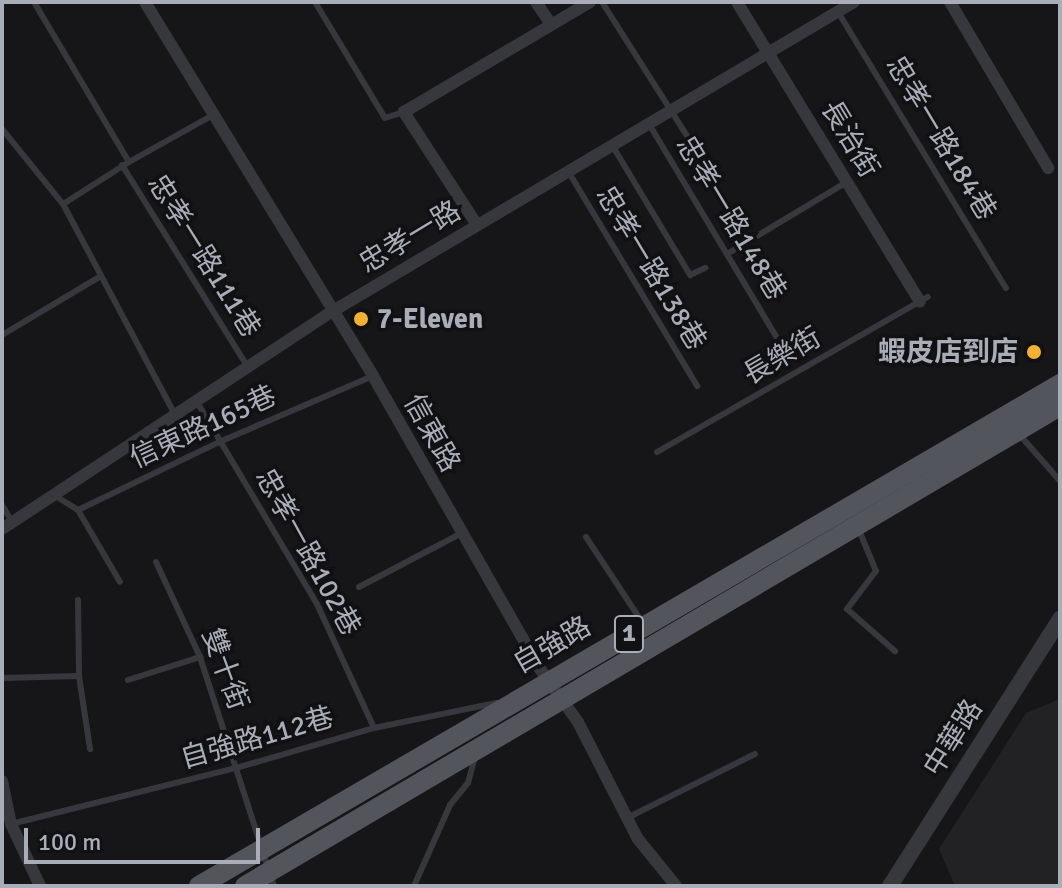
<!DOCTYPE html>
<html>
<head>
<meta charset="utf-8">
<style>
	body { margin:0 }
	#map { position:relative; width:1062px; height:888px; overflow:hidden; background:#161618; font-family:Signika,"Noto Sans TC",sans-serif }
	div>[style] { position:absolute }
	[style*='--x'] { left:calc(var(--x)*1px); top:calc(var(--y)*1px); width:calc(var(--w)*1px); rotate:calc(var(--a)*1deg) }
	.built>* { inset:0; background:#222225 }
	.service>* { height:6px; margin:-3px; padding:0 3px; transform-origin:3px; border-radius:3px; background:#37383d }
	.minor>* { height:12px; margin:-6px; padding:0 6px; transform-origin:6px; border-radius:6px; background:#37383d }
	.tertiary>* { height:16px; margin:-8px; padding:0 8px; transform-origin:8px; border-radius:8px; background:#37383d }
	.primary>* { height:20px; margin:-10px; padding:0 10px; transform-origin:10px; border-radius:10px; background:#53555c }
	.dots>* { width:22px; height:22px; translate:-50% -50%; box-sizing:border-box; border:4px solid #111113; border-radius:50% }
	span { translate:-50% -50%; white-space:nowrap; text-align:center; line-height:1.15; -webkit-text-stroke:7px #111113; paint-order:stroke }
	.shield-label span { padding:2px 6px; background:#111113; border:2px solid; border-radius:6px; -webkit-text-stroke-width:0 }
	.shield-label { font-size:26px; color:#a8adb8; font-weight:700 }
	.street-label { font-size:28px; color:#a8adb8 }
	.poi-label { font-size:28px; color:#a8adb8; font-weight:700 }
	.left { translate:0 -50%; text-align:left }
	.right { translate:-100% -50%; text-align:right }
	.frame { position:absolute; inset:0; border:4px solid #a8adb8; pointer-events:none }
	.scale { position:absolute; left:24px; top:828px; width:236px; height:36px; box-sizing:border-box; border:4px solid #a8adb8; border-top:0; padding-left:10px; font-size:24px; line-height:28px; white-space:nowrap; color:#a8adb8; -webkit-text-stroke:6px #111113; paint-order:stroke }
</style>
</head>
<body>
<div id="map">
	<div class="built">
		<div style="clip-path:polygon(1060px 699px,1060px 886px,955px 886px,939px 849px,1026px 713px)"></div>
	</div>
	<div class="service">
		<div style="--x:34;--y:2;--w:186;--a:59.3"></div>
		<div style="--x:129;--y:162;--w:78;--a:147.5"></div>
		<div style="--x:315;--y:2;--w:135;--a:58.9"></div>
		<div style="--x:385;--y:118;--w:20;--a:-18"></div>
		<div style="--x:602;--y:2;--w:201;--a:57.6"></div>
		<div style="--x:838;--y:12;--w:323;--a:58.7"></div>
		<div style="--x:649;--y:124;--w:247;--a:59.1"></div>
		<div style="--x:2;--y:129;--w:97;--a:50.9"></div>
		<div style="--x:63;--y:204;--w:237;--a:62"></div>
		<div style="--x:612;--y:145;--w:152;--a:59"></div>
		<div style="--x:690;--y:275;--w:17;--a:-25"></div>
		<div style="--x:129;--y:162;--w:96;--a:-29.2"></div>
		<div style="--x:122;--y:165;--w:237;--a:58.1"></div>
		<div style="--x:568;--y:171;--w:251;--a:59"></div>
		<div style="--x:727;--y:254;--w:140;--a:-31"></div>
		<div style="--x:2;--y:335;--w:115;--a:-30.8"></div>
		<div style="--x:197;--y:402;--w:235;--a:59.3"></div>
		<div style="--x:317;--y:604;--w:136;--a:65.3"></div>
		<div style="--x:1019;--y:434;--w:62;--a:48.9"></div>
		<div style="--x:657;--y:452;--w:312;--a:-29.8"></div>
		<div style="--x:54;--y:495;--w:28;--a:32"></div>
		<div style="--x:78;--y:510;--w:157;--a:-25.7"></div>
		<div style="--x:219;--y:442;--w:168;--a:-23.2"></div>
		<div style="--x:2;--y:505;--w:21;--a:59"></div>
		<div style="--x:78;--y:510;--w:83;--a:59.7"></div>
		<div style="--x:859;--y:530;--w:44;--a:67.5"></div>
		<div style="--x:876;--y:571;--w:48;--a:127.3"></div>
		<div style="--x:847;--y:609;--w:64;--a:41.2"></div>
		<div style="--x:586;--y:537;--w:105;--a:56.6"></div>
		<div style="--x:156;--y:562;--w:105;--a:65.1"></div>
		<div style="--x:200;--y:657;--w:241;--a:72.1"></div>
		<div style="--x:359;--y:587;--w:114;--a:-27.7"></div>
		<div style="--x:78;--y:600;--w:76;--a:89.2"></div>
		<div style="--x:79;--y:676;--w:74;--a:81.4"></div>
		<div style="--x:2;--y:678;--w:77;--a:-1.5"></div>
		<div style="--x:128;--y:680;--w:76;--a:-17.7"></div>
		<div style="--x:627;--y:818;--w:143;--a:-26.6"></div>
		<div style="--x:11;--y:824;--w:232;--a:-14"></div>
		<div style="--x:236;--y:768;--w:144;--a:-16.2"></div>
		<div style="--x:374;--y:728;--w:125;--a:-11.6"></div>
		<div style="--x:414;--y:886;--w:89;--a:-66"></div>
		<div style="--x:450;--y:805;--w:28;--a:-51"></div>
		<div style="--x:468;--y:783;--w:27;--a:-75"></div>
	</div>
	<div class="minor">
		<div style="--x:145;--y:2;--w:438;--a:58.6"></div>
		<div style="--x:373;--y:376;--w:337;--a:60.3"></div>
		<div style="--x:540;--y:669;--w:65;--a:54.4"></div>
		<div style="--x:578;--y:722;--w:131;--a:62.9"></div>
		<div style="--x:638;--y:839;--w:60;--a:51"></div>
		<div style="--x:536;--y:2;--w:27;--a:56"></div>
		<div style="--x:737;--y:2;--w:351;--a:58.6"></div>
		<div style="--x:950;--y:2;--w:193;--a:59.4"></div>
		<div style="--x:477;--y:225;--w:135;--a:-122.9"></div>
		<div style="--x:404;--y:112;--w:216;--a:-30.6"></div>
		<div style="--x:2;--y:529;--w:396;--a:-33.4"></div>
		<div style="--x:333;--y:311;--w:606;--a:-30.67"></div>
		<div style="--x:2;--y:781;--w:44;--a:78.2"></div>
		<div style="--x:11;--y:824;--w:68;--a:64.9"></div>
	</div>
	<div class="tertiary">
		<div style="--x:890;--y:886;--w:317;--a:-57.5"></div>
	</div>
	<div class="primary">
		<div style="--x:199;--y:886;--w:997;--a:-30.24"></div>
		<div style="--x:245;--y:886;--w:946;--a:-30.5"></div>
	</div>
	<div class="dots">
		<div style="left:361px;top:319px;background:#f2b134"></div>
		<div style="left:1034px;top:352px;background:#f2b134"></div>
	</div>
	<div class="shield-label">
		<span style="left:629px;top:634px">1</span>
	</div>
	<div class="street-label">
		<span style="left:941px;top:138px;rotate:59deg">忠孝一路184巷</span>
		<span style="left:850px;top:139px;rotate:59deg">長治街</span>
		<span style="left:731px;top:218px;rotate:59deg">忠孝一路148巷</span>
		<span style="left:410px;top:237px;rotate:-31deg">忠孝一路</span>
		<span style="left:204px;top:256px;rotate:58deg">忠孝一路111巷</span>
		<span style="left:651px;top:268px;rotate:59deg">忠孝一路138巷</span>
		<span style="left:782px;top:356px;rotate:-30deg">長樂街</span>
		<span style="left:203px;top:427px;rotate:-25deg">信東路165巷</span>
		<span style="left:432px;top:433px;rotate:61deg">信東路</span>
		<span style="left:308px;top:552px;rotate:61deg">忠孝一路102巷</span>
		<span style="left:552px;top:645px;rotate:-30deg">自強路</span>
		<span style="left:225px;top:669px;rotate:70deg">雙十街</span>
		<span style="left:257px;top:738px;rotate:-16deg">自強路112巷</span>
		<span style="left:953px;top:738px;rotate:-58deg">中華路</span>
	</div>
	<div class="poi-label">
		<span class="left" style="left:377px;top:319px">7-Eleven</span>
		<span class="right" style="left:1018px;top:352px">蝦皮店到店</span>
	</div>
	<div class="frame"></div>
	<div class="scale">100 m</div>
</div>
</body>
</html>
